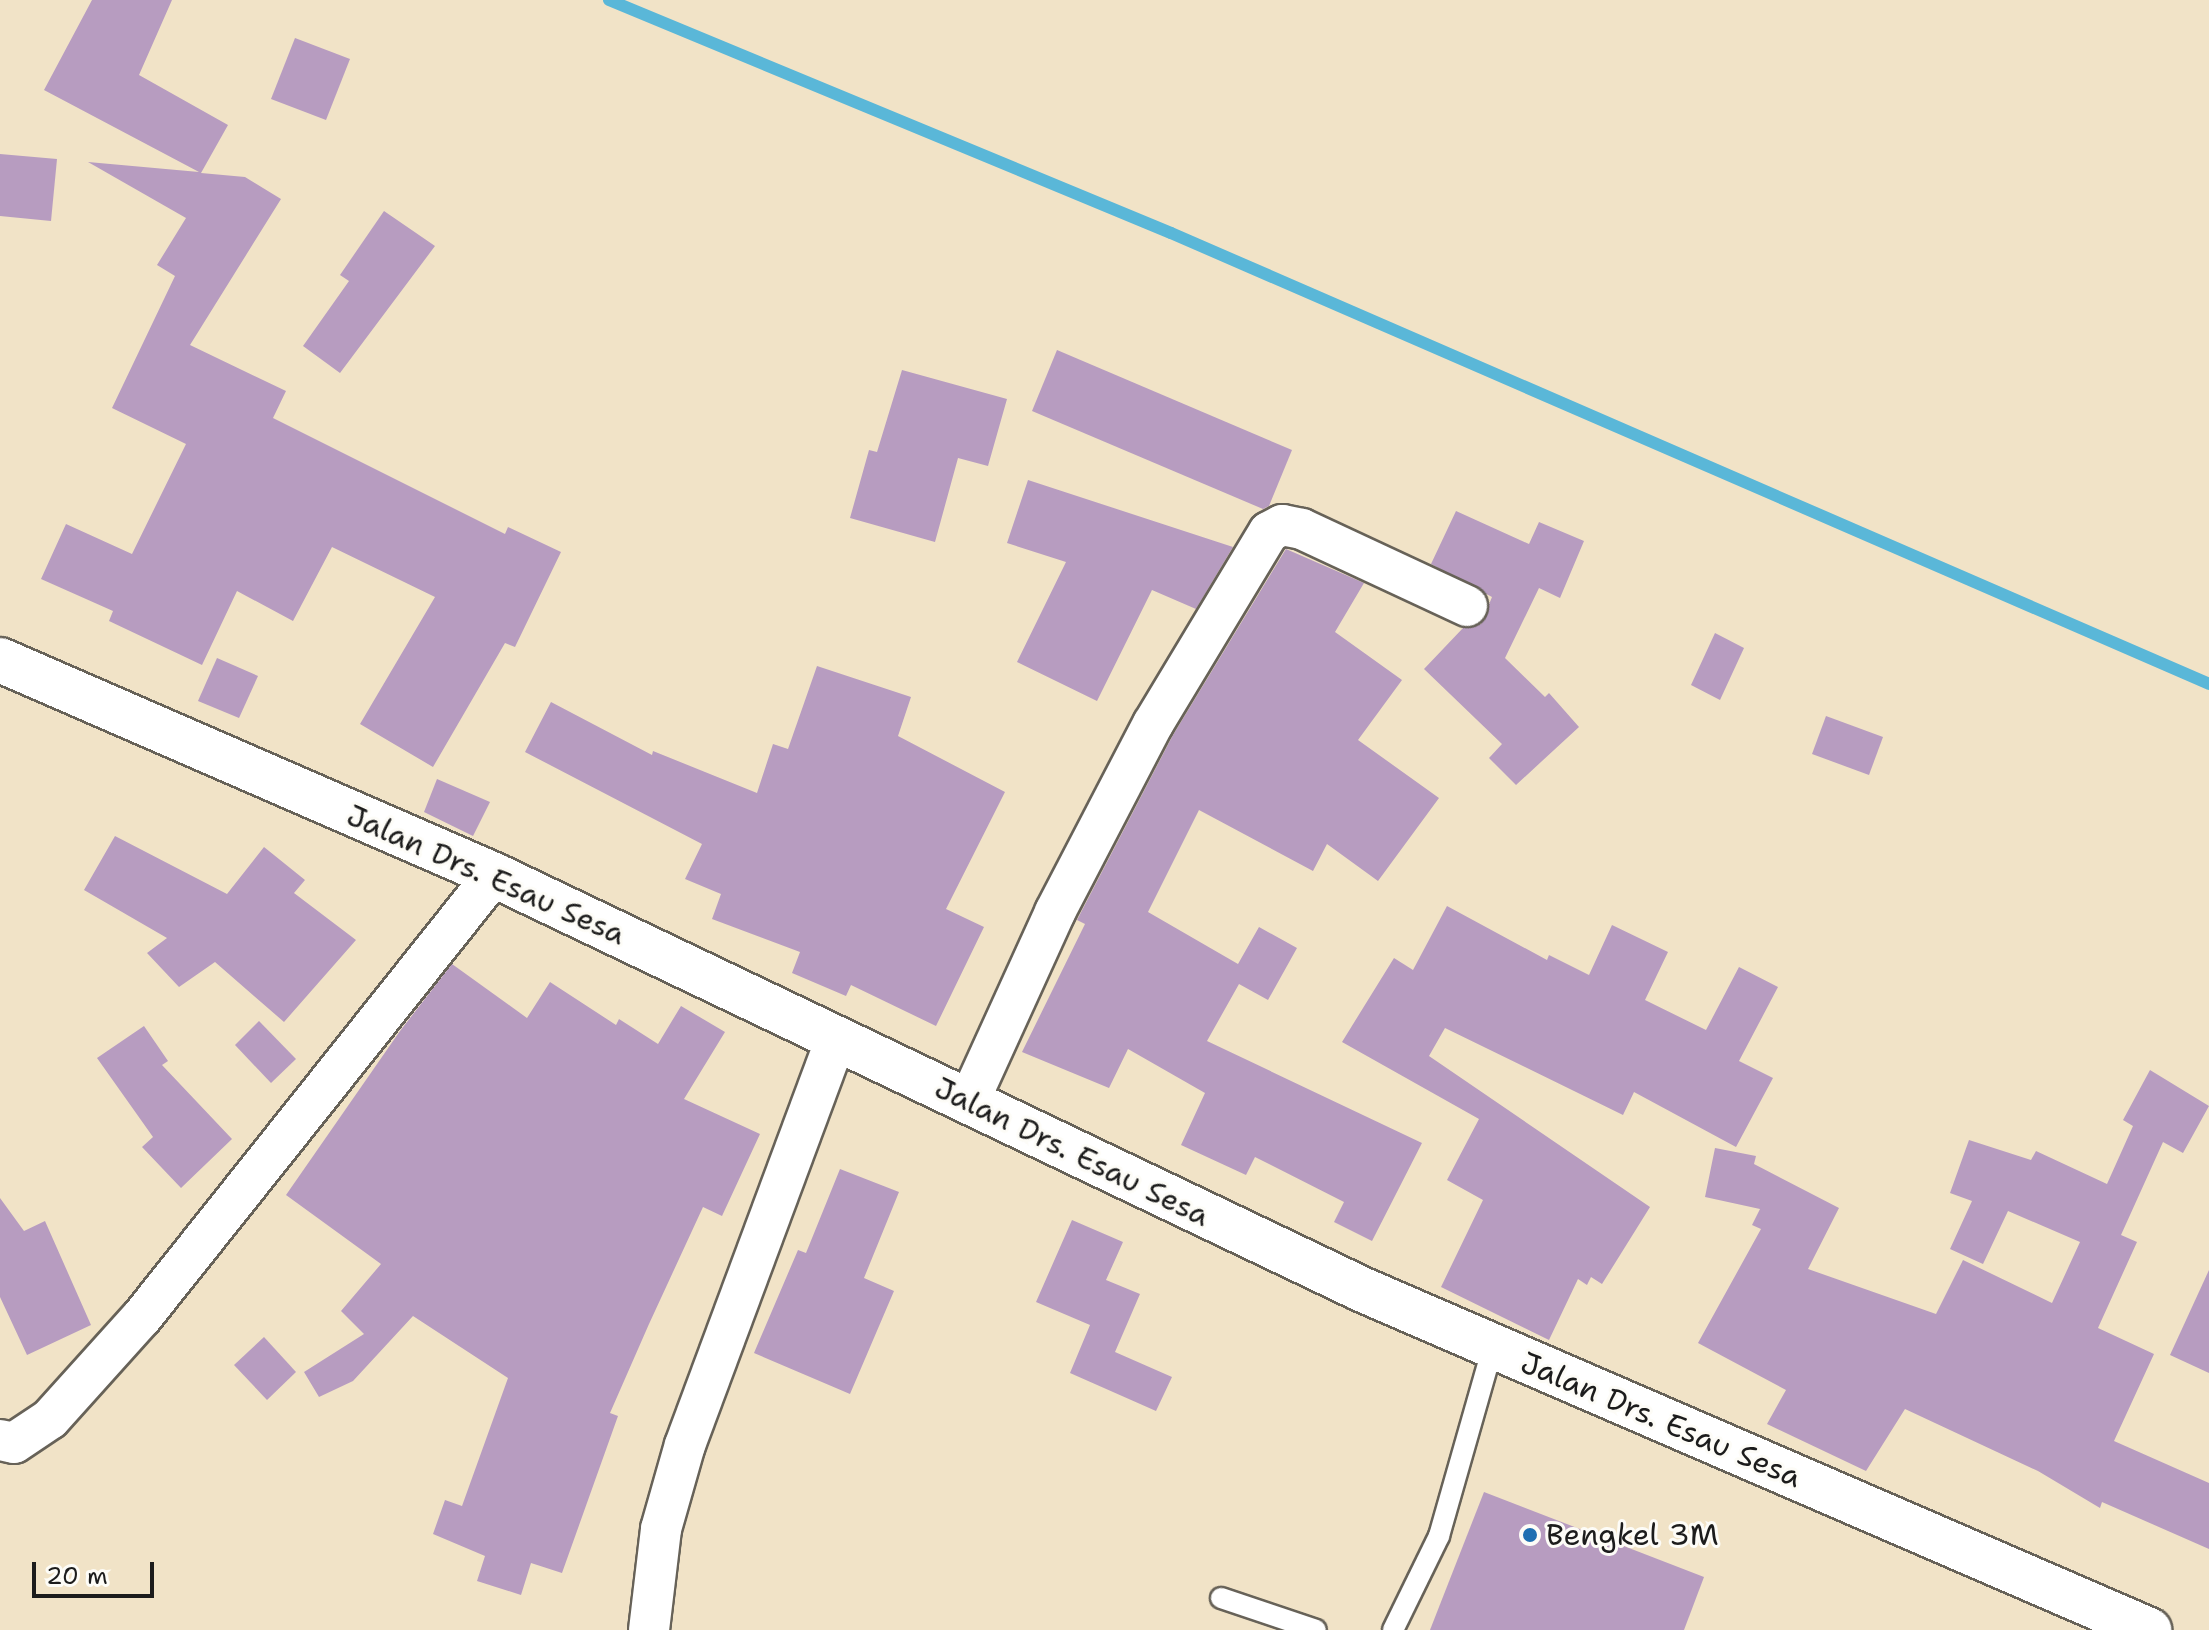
<!DOCTYPE html>
<html>
<head>
<meta charset="utf-8">
<style>
	body { margin:0 }
	#map { position:relative; width:2209px; height:1630px; overflow:hidden; background:#f1e3c7; font-family:"Shantell Sans",sans-serif }
	div>[style] { position:absolute }
	[style*='--x'] { left:calc(var(--x)*1px); top:calc(var(--y)*1px); width:calc(var(--w)*1px); rotate:calc(var(--a)*1deg) }
	.stream>* { height:12px; margin:-6px; padding:0 6px; transform-origin:6px; border-radius:6px; background:#5ab7d8 }
	.building>* { inset:0; background:#b79cc0 }
	.roads { filter:drop-shadow(2px 0 #676258) drop-shadow(-2px 0 #676258) drop-shadow(0 2px #676258) drop-shadow(0 -2px #676258) }
	.service>* { height:20px; margin:-10px; padding:0 10px; transform-origin:10px; border-radius:10px; background:#fff }
	.minor>* { height:40px; margin:-20px; padding:0 20px; transform-origin:20px; border-radius:20px; background:#fff }
	.trunk>* { height:44px; margin:-22px; padding:0 22px; transform-origin:22px; border-radius:22px; background:#fff }
	.dots>* { width:22px; height:22px; translate:-50% -50%; box-sizing:border-box; border:4px solid #fdfcf7; border-radius:50% }
	span { translate:-50% -50%; white-space:nowrap; text-align:center; line-height:1.15; -webkit-text-stroke:6px #fdfcf7; paint-order:stroke }
	.street-label { font-size:30px; color:#1c1c1c }
	.poi-label { font-size:30px; color:#1c1c1c }
	.left { translate:0 -50%; text-align:left }
	.scale { position:absolute; left:32px; top:1562px; width:122px; height:36px; box-sizing:border-box; border:4px solid #1c1c1c; border-top:0; padding-left:10px; font-size:24px; line-height:28px; white-space:nowrap; color:#1c1c1c; -webkit-text-stroke:6px #fdfcf7; paint-order:stroke }
</style>
</head>
<body>
<div id="map">
	<div class="stream">
		<div style="--x:609;--y:0;--w:608;--a:22.52"></div>
		<div style="--x:1171;--y:233;--w:1132;--a:23.48"></div>
	</div>
	<div class="building">
		<div style="clip-path:polygon(92px 0,172px 0,139px 75px,228px 125px,201px 173px,245px 177px,281px 199px,190px 345px,286px 391px,273px 418px,505px 534px,508px 527px,561px 552px,515px 647px,505px 643px,433px 767px,360px 724px,435px 597px,332px 547px,293px 621px,237px 591px,202px 665px,109px 621px,113px 611px,41px 579px,66px 524px,132px 554px,186px 444px,112px 408px,175px 276px,157px 265px,186px 218px,88px 162px,199px 172px,44px 90px)"></div>
		<div style="clip-path:polygon(295px 38px,350px 59px,326px 120px,271px 99px)"></div>
		<div style="clip-path:polygon(0 154px,57px 159px,51px 221px,0 216px)"></div>
		<div style="clip-path:polygon(384px 211px,435px 246px,340px 373px,303px 346px,349px 281px,340px 275px)"></div>
		<div style="clip-path:polygon(1057px 350px,1292px 450px,1269px 506px,1263px 509px,1032px 411px)"></div>
		<div style="clip-path:polygon(902px 370px,1007px 399px,988px 466px,958px 458px,935px 542px,850px 518px,869px 450px,877px 452px)"></div>
		<div style="clip-path:polygon(1028px 480px,1233px 547px,1196px 609px,1152px 590px,1097px 701px,1017px 662px,1066px 562px,1007px 543px)"></div>
		<div style="clip-path:polygon(1456px 511px,1529px 544px,1539px 522px,1584px 541px,1560px 598px,1539px 588px,1505px 658px,1545px 697px,1549px 693px,1579px 727px,1516px 785px,1489px 758px,1502px 744px,1424px 669px,1463px 628px,1481px 624px,1492px 597px,1431px 564px)"></div>
		<div style="clip-path:polygon(1286px 549px,1364px 583px,1335px 632px,1402px 680px,1358px 740px,1439px 798px,1378px 881px,1327px 844px,1313px 871px,1199px 810px,1148px 912px,1238px 964px,1259px 927px,1297px 948px,1268px 1000px,1239px 984px,1207px 1041px,1422px 1143px,1372px 1241px,1334px 1222px,1344px 1202px,1255px 1157px,1246px 1175px,1181px 1145px,1205px 1093px,1128px 1049px,1109px 1088px,1022px 1052px,1085px 924px,1077px 920px,1173px 735px)"></div>
		<div style="clip-path:polygon(1715px 633px,1744px 648px,1720px 700px,1691px 685px)"></div>
		<div style="clip-path:polygon(217px 658px,258px 676px,239px 718px,198px 701px)"></div>
		<div style="clip-path:polygon(817px 666px,911px 697px,898px 736px,1005px 792px,946px 909px,984px 927px,936px 1026px,851px 985px,846px 996px,792px 973px,800px 952px,712px 919px,721px 894px,685px 879px,702px 844px,525px 752px,551px 702px,652px 755px,653px 751px,757px 793px,773px 744px,788px 749px)"></div>
		<div style="clip-path:polygon(1826px 716px,1883px 737px,1869px 775px,1812px 754px)"></div>
		<div style="clip-path:polygon(437px 779px,490px 802px,473px 836px,424px 812px)"></div>
		<div style="clip-path:polygon(115px 836px,227px 894px,264px 847px,305px 880px,294px 893px,356px 940px,284px 1022px,215px 962px,179px 987px,147px 953px,167px 938px,84px 890px)"></div>
		<div style="clip-path:polygon(1447px 906px,1547px 960px,1549px 955px,1589px 975px,1612px 925px,1668px 952px,1645px 1000px,1706px 1030px,1739px 967px,1778px 987px,1739px 1061px,1773px 1078px,1736px 1147px,1634px 1092px,1623px 1115px,1445px 1028px,1429px 1056px,1650px 1207px,1602px 1284px,1591px 1277px,1587px 1285px,1578px 1279px,1549px 1340px,1441px 1287px,1483px 1200px,1447px 1180px,1479px 1119px,1342px 1042px,1394px 958px,1413px 970px)"></div>
		<div style="clip-path:polygon(452px 964px,527px 1018px,550px 982px,616px 1025px,619px 1019px,658px 1044px,681px 1006px,725px 1032px,684px 1099px,760px 1134px,722px 1216px,703px 1207px,649px 1324px,610px 1413px,618px 1416px,562px 1573px,531px 1563px,521px 1595px,477px 1581px,485px 1556px,433px 1534px,445px 1500px,462px 1506px,508px 1378px,413px 1316px,353px 1381px,319px 1397px,304px 1372px,364px 1334px,341px 1311px,381px 1264px,286px 1195px,400px 1031px)"></div>
		<div style="clip-path:polygon(259px 1021px,296px 1059px,271px 1083px,235px 1045px)"></div>
		<div style="clip-path:polygon(144px 1026px,168px 1061px,162px 1065px,232px 1139px,181px 1188px,142px 1147px,153px 1137px,97px 1058px)"></div>
		<div style="clip-path:polygon(2150px 1070px,2209px 1106px,2183px 1153px,2163px 1142px,2121px 1235px,2137px 1242px,2098px 1328px,2154px 1354px,2114px 1441px,2209px 1483px,2209px 1549px,2102px 1502px,2100px 1508px,2038px 1471px,1905px 1409px,1866px 1471px,1767px 1424px,1786px 1390px,1698px 1343px,1761px 1229px,1752px 1225px,1760px 1209px,1705px 1197px,1715px 1148px,1756px 1156px,1754px 1164px,1839px 1208px,1808px 1269px,1936px 1314px,1963px 1260px,2052px 1303px,2080px 1242px,2008px 1211px,1983px 1264px,1950px 1249px,1972px 1201px,1950px 1193px,1969px 1140px,2031px 1160px,2036px 1151px,2107px 1184px,2133px 1126px,2123px 1120px)"></div>
		<div style="clip-path:polygon(840px 1169px,899px 1192px,864px 1278px,894px 1291px,850px 1394px,754px 1353px,798px 1250px,806px 1253px)"></div>
		<div style="clip-path:polygon(0 1198px,24px 1231px,45px 1221px,91px 1325px,27px 1355px,0 1297px)"></div>
		<div style="clip-path:polygon(1072px 1220px,1123px 1242px,1106px 1280px,1140px 1294px,1115px 1352px,1172px 1377px,1156px 1411px,1070px 1373px,1090px 1325px,1036px 1302px)"></div>
		<div style="clip-path:polygon(2209px 1270px,2209px 1373px,2170px 1355px)"></div>
		<div style="clip-path:polygon(264px 1337px,296px 1372px,267px 1400px,234px 1365px)"></div>
		<div style="clip-path:polygon(1484px 1492px,1704px 1577px,1684px 1630px,1430px 1630px)"></div>
	</div>
	<div class="roads">
		<div class="service">
			<div style="--x:1221;--y:1598;--w:100;--a:18.6"></div>
			<div style="--x:1393;--y:1630;--w:105;--a:-63.9"></div>
			<div style="--x:1439;--y:1536;--w:197;--a:-74.1"></div>
		</div>
		<div class="minor">
			<div style="--x:969;--y:1101;--w:208;--a:-65.5"></div>
			<div style="--x:1055;--y:912;--w:212;--a:-62.5"></div>
			<div style="--x:1153;--y:724;--w:224;--a:-58.9"></div>
			<div style="--x:1269;--y:532;--w:15;--a:-28"></div>
			<div style="--x:1282;--y:525;--w:20;--a:11"></div>
			<div style="--x:1302;--y:529;--w:182;--a:25"></div>
			<div style="--x:0;--y:1440;--w:14;--a:12"></div>
			<div style="--x:14;--y:1443;--w:43;--a:-33.7"></div>
			<div style="--x:50;--y:1419;--w:137;--a:-48"></div>
			<div style="--x:142;--y:1317;--w:565;--a:-51.47"></div>
			<div style="--x:649;--y:1630;--w:102;--a:-83.2"></div>
			<div style="--x:661;--y:1529;--w:87;--a:-74.1"></div>
			<div style="--x:685;--y:1445;--w:434;--a:-69.6"></div>
		</div>
		<div class="trunk">
			<div style="--x:0;--y:660;--w:539;--a:23.52"></div>
			<div style="--x:494;--y:875;--w:961;--a:25.52"></div>
			<div style="--x:1361;--y:1289;--w:859;--a:23.4"></div>
		</div>
	</div>
	<div class="dots">
		<div style="left:1530px;top:1535px;background:#1f6fb2"></div>
	</div>
	<div class="street-label">
		<span style="left:486px;top:875px;rotate:24deg">Jalan Drs. Esau Sesa</span>
		<span style="left:1072px;top:1152px;rotate:26deg">Jalan Drs. Esau Sesa</span>
		<span style="left:1661px;top:1420px;rotate:23deg">Jalan Drs. Esau Sesa</span>
	</div>
	<div class="poi-label">
		<span class="left" style="left:1546px;top:1535px">Bengkel 3M</span>
	</div>
	<div class="scale">20 m</div>
</div>
</body>
</html>
